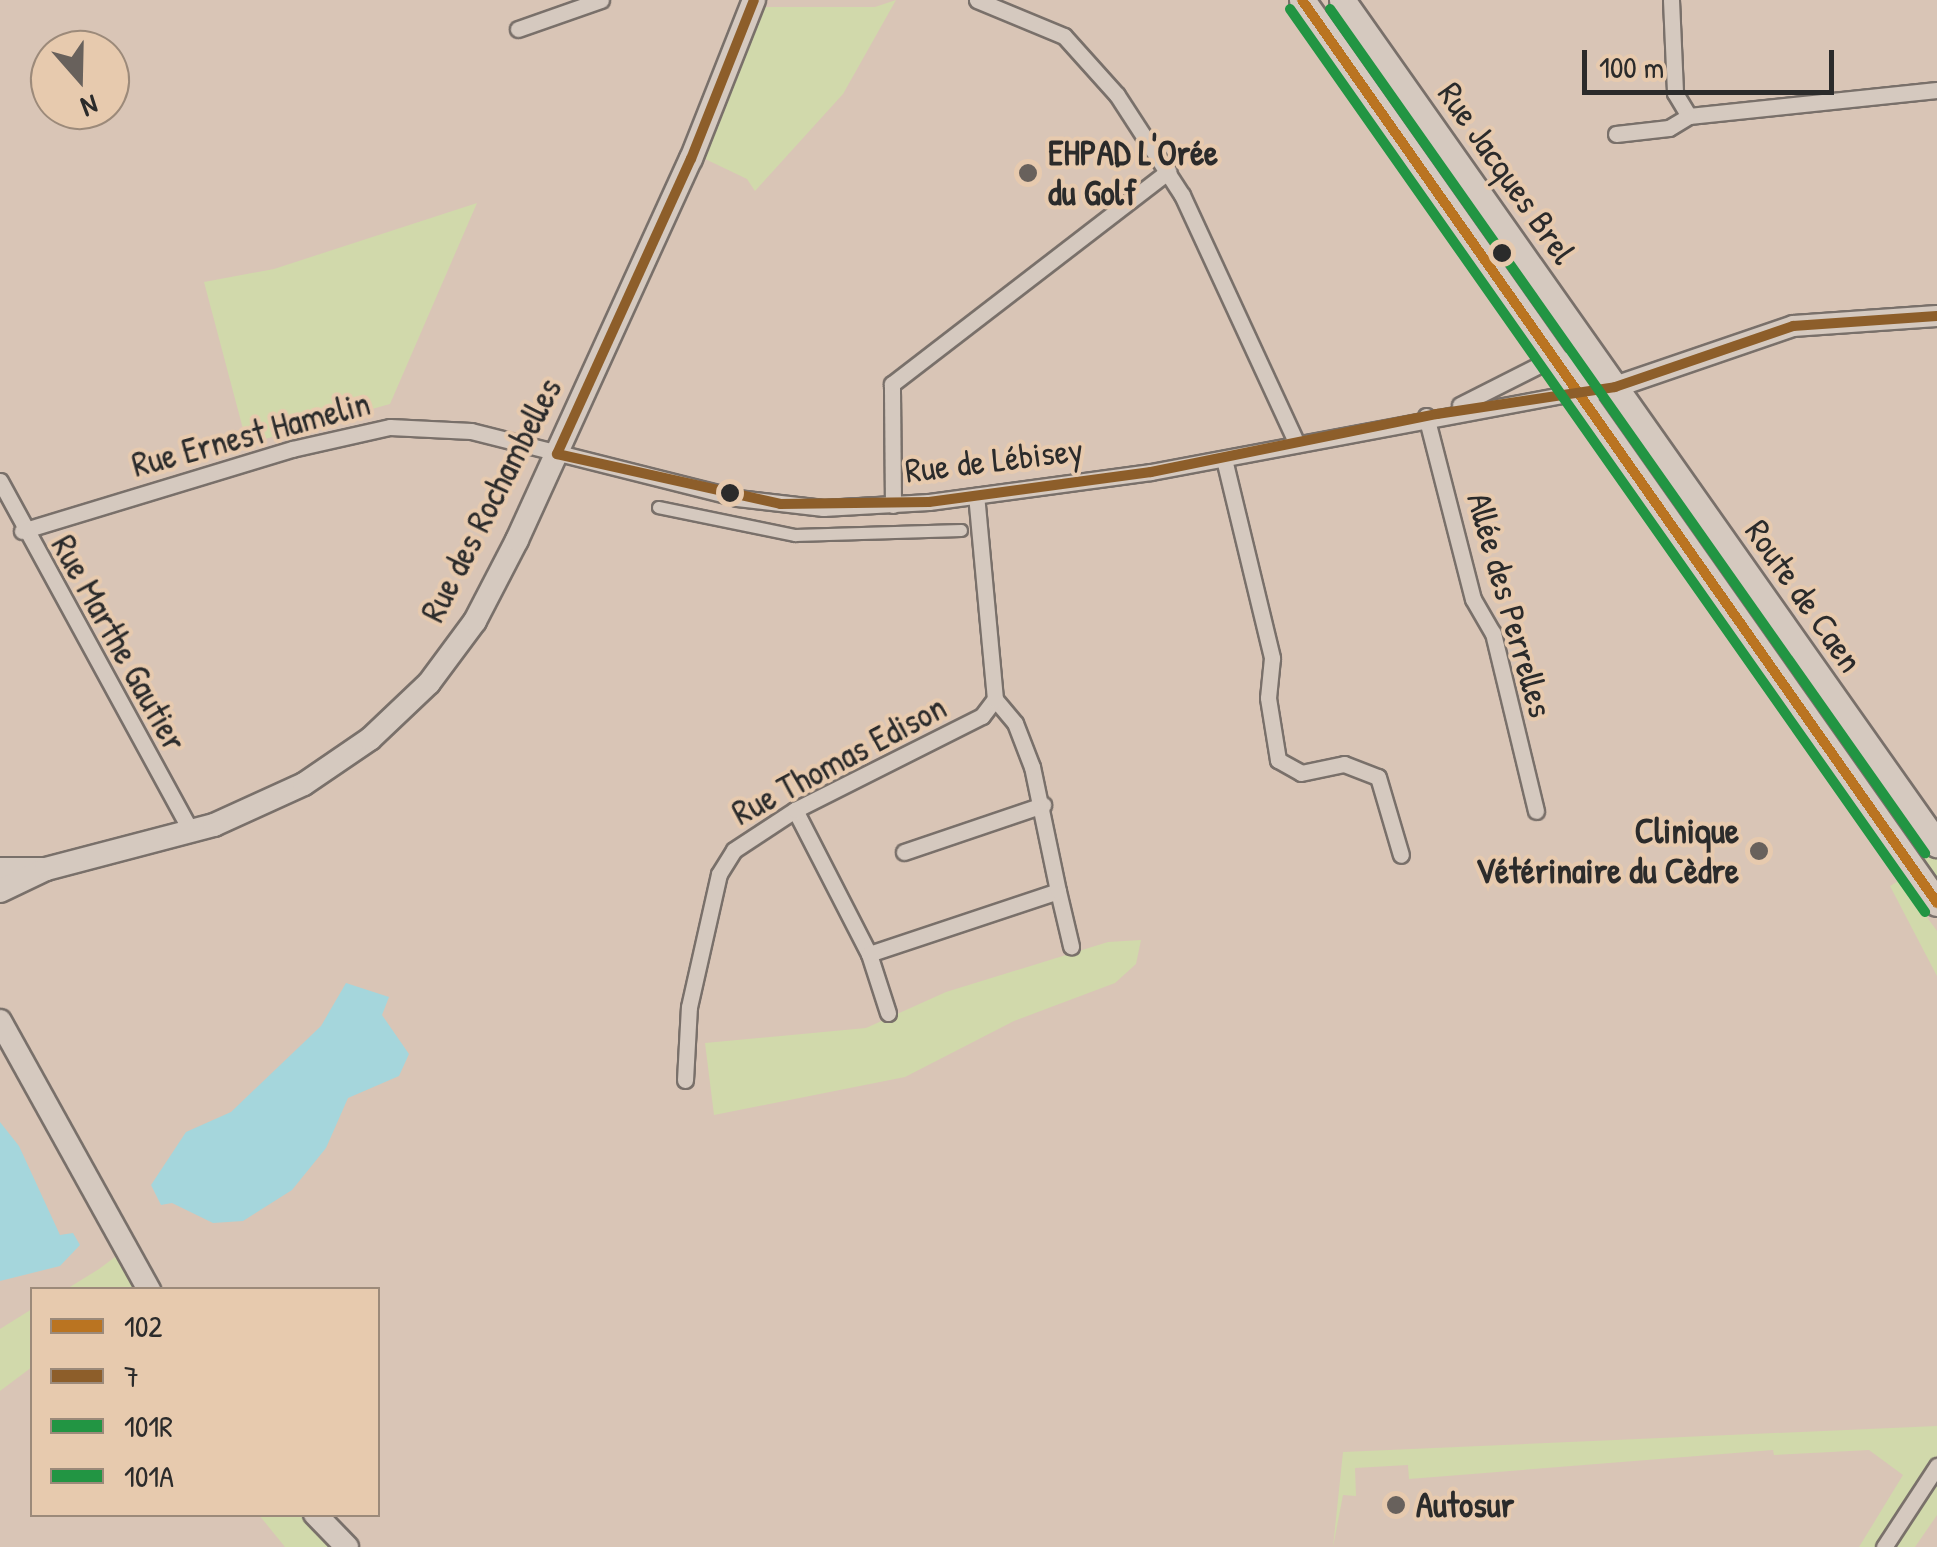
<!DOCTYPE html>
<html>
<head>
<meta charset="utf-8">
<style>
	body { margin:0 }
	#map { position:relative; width:1937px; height:1547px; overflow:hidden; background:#d9c5b6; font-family:"Patrick Hand",sans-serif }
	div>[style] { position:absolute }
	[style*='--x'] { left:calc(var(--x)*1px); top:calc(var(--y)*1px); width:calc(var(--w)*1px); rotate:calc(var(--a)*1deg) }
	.green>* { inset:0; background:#d1d9ab }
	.water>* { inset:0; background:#a5d6dc }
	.roads { filter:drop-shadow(2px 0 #79706a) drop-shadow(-2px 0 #79706a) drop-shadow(0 2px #79706a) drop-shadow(0 -2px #79706a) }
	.pedestrian>* { height:11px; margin:-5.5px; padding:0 5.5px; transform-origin:5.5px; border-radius:5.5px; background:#d5c9bf }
	.minor>* { height:15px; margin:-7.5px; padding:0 7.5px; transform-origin:7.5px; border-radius:7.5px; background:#d5c9bf }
	.tertiary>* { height:20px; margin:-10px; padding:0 10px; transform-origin:10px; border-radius:10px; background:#d5c9bf }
	.secondary>* { height:22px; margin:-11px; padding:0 11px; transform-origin:11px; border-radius:11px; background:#d5c9bf }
	.primary>* { height:25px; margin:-12.5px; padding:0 12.5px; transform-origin:12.5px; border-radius:12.5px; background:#d5c9bf }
	.bus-1>* { height:10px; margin:-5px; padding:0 5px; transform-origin:5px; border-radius:5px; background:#ba7421 }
	.bus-2>* { height:10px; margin:-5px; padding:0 5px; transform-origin:5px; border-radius:5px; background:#8d5e2a }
	.bus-3>* { height:10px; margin:-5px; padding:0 5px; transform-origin:5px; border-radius:5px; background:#229543 }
	.bus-4>* { height:10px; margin:-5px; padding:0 5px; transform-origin:5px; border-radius:5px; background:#229543 }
	.dots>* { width:28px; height:28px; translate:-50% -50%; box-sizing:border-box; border:5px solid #e7caae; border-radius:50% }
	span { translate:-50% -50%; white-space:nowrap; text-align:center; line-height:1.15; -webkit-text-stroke:8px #e7caae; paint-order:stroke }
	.poi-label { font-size:35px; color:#2b2b2b; font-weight:700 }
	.left { translate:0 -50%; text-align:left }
	.right { translate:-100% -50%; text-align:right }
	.street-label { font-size:35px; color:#2b2b2b }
	.legend { position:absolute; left:30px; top:1287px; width:350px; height:230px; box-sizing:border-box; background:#e7caae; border:2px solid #9c8a7a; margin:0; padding:12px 18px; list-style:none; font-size:30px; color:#2b2b2b }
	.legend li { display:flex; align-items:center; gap:20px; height:50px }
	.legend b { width:50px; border:2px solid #9c8a7a }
	.north { position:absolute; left:30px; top:30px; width:100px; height:100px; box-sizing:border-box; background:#e7caae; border:2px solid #9c8a7a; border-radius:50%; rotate:160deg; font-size:28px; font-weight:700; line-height:40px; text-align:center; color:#2b2b2b }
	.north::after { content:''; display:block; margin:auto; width:35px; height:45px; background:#68615c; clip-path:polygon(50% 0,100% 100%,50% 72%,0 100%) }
	.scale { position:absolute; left:1582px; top:50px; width:252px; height:45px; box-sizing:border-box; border:5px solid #2b2b2b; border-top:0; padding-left:12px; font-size:30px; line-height:35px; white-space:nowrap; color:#2b2b2b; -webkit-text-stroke:8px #e7caae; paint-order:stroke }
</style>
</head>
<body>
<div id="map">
	<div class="green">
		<div style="clip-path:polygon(896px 0,843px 94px,755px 191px,747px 179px,701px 157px,760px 7px,875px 7px)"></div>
		<div style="clip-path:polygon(477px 203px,390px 404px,247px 444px,204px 282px,274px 269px)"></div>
		<div style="clip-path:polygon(1638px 449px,1937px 859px,1937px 886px,1632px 453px)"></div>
		<div style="clip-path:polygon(1900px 880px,1937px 931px,1937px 976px,1890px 886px)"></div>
		<div style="clip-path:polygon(1141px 940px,1136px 964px,1115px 983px,1014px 1021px,905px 1077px,714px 1115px,705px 1043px,866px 1028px,946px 992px,1108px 942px)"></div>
		<div style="clip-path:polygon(119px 1254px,139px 1290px,65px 1290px,99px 1269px)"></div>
		<div style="clip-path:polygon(32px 1309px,32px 1367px,0 1391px,0 1329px)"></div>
		<div style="clip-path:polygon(1937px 1426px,1937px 1455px,1876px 1547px,1859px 1547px,1903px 1475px,1869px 1450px,1774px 1455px,1773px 1450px,1409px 1479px,1408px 1465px,1355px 1468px,1356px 1496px,1343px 1495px,1333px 1547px,1343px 1452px)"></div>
		<div style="clip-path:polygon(1937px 1475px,1937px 1515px,1915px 1547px,1890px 1547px)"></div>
		<div style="clip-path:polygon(259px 1515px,303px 1515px,334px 1547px,285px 1547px)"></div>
	</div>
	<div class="water">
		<div style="clip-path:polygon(346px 983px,389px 997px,382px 1015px,409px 1054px,399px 1076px,348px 1098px,326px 1148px,292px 1190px,243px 1221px,213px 1223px,172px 1203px,161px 1205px,151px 1185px,186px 1132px,231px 1112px,321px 1026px)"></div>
		<div style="clip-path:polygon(0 1122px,19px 1146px,60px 1235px,73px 1233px,80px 1245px,60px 1266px,0 1281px)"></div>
	</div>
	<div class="roads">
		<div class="pedestrian">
			<div style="--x:658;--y:507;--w:140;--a:11.6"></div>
			<div style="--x:795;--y:535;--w:166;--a:-1.7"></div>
		</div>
		<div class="minor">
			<div style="--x:977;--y:0;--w:94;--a:22.5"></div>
			<div style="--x:1064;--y:36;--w:79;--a:48.1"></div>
			<div style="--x:1117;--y:95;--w:119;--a:57"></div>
			<div style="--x:1182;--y:195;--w:274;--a:65.2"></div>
			<div style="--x:1671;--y:0;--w:93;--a:87.5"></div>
			<div style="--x:1675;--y:93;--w:27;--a:59"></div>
			<div style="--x:518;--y:29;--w:88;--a:-19.3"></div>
			<div style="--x:1689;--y:116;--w:249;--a:-6"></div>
			<div style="--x:1616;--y:134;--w:53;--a:-6.5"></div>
			<div style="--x:1669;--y:128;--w:23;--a:-31"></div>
			<div style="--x:1460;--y:405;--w:104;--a:-26.8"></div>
			<div style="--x:1426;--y:416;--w:189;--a:75.6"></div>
			<div style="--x:1473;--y:599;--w:39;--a:60"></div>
			<div style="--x:1493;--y:633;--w:183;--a:76.4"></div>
			<div style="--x:1224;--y:459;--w:205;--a:76.4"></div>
			<div style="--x:1272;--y:658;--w:40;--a:95.7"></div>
			<div style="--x:1268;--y:698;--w:63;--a:80.8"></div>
			<div style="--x:1278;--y:760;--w:26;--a:29"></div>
			<div style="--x:1301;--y:773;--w:44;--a:-11.8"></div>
			<div style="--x:1344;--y:764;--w:36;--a:21"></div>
			<div style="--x:1378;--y:777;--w:81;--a:73.6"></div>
			<div style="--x:0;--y:481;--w:400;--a:61.4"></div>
			<div style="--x:893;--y:505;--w:121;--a:-90.5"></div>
			<div style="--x:892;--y:384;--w:349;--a:-37.6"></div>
			<div style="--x:22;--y:531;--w:282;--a:-16.9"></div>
			<div style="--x:292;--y:449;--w:100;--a:-12.7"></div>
			<div style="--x:390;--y:427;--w:81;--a:2.8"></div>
			<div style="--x:471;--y:431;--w:274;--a:14.1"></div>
			<div style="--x:737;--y:498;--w:87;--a:6.6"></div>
			<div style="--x:823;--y:508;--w:106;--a:-3.2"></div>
			<div style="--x:929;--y:502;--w:224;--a:-7.7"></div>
			<div style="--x:1151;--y:472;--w:433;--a:-10.6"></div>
			<div style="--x:795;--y:810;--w:162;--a:62.8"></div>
			<div style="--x:869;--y:954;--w:62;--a:72.1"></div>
			<div style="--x:904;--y:852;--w:147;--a:-18.7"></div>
			<div style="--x:1058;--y:891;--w:57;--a:76.7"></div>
			<div style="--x:869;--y:954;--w:199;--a:-18.4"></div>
			<div style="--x:1058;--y:891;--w:127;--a:-101.8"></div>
			<div style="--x:1032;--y:767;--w:47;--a:-111.1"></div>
			<div style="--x:1015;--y:723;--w:31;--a:-130"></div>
			<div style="--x:685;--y:1080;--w:73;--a:-86.9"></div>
			<div style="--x:689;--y:1007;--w:136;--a:-77.3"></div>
			<div style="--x:719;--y:874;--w:28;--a:-58"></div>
			<div style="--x:734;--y:850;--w:73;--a:-33.3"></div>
			<div style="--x:795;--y:810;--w:209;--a:-26.7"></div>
			<div style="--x:982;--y:716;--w:21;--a:-53"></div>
			<div style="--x:995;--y:699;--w:204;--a:-95.3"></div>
			<div style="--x:1884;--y:1547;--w:97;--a:-56.8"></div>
		</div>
		<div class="tertiary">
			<div style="--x:1554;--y:358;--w:66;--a:26.2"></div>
			<div style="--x:1577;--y:392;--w:38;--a:-7"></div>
			<div style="--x:1615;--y:387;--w:188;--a:-18.9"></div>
			<div style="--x:1793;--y:326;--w:144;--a:-4"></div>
		</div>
		<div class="secondary">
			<div style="--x:0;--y:869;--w:46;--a:0"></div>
			<div style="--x:0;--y:891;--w:51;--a:-25.6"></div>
			<div style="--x:46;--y:869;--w:174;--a:-14.7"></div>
			<div style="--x:214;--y:825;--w:99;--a:-24.5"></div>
			<div style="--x:304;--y:784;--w:80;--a:-34.3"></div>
			<div style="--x:370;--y:739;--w:81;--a:-43.5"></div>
			<div style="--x:429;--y:683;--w:77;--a:-53.4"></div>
			<div style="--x:475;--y:621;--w:91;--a:-62.6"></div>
			<div style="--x:517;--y:540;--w:419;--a:-65.5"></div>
			<div style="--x:691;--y:159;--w:171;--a:-68.4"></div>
			<div style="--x:0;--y:1021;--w:308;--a:61"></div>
			<div style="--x:315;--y:1514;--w:46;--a:45.9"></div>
		</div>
		<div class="primary">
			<div style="--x:1302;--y:0;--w:1104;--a:54.88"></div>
			<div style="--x:1342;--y:0;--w:1033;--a:54.82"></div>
		</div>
	</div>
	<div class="bus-1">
		<div style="--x:1302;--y:0;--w:1104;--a:54.88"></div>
	</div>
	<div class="bus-2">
		<div style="--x:557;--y:454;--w:229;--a:12.6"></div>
		<div style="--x:780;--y:504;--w:149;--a:-0.8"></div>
		<div style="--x:929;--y:502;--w:224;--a:-7.7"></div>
		<div style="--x:1151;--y:472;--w:292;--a:-11.5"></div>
		<div style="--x:1437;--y:414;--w:180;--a:-8.6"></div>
		<div style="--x:1615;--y:387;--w:188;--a:-18.9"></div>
		<div style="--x:1793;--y:326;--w:144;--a:-4"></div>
		<div style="--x:557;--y:454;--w:324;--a:-65.6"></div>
		<div style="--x:691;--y:159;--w:171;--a:-68.4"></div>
	</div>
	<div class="bus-3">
		<div style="--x:1290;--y:9;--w:1104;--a:54.88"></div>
	</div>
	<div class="bus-4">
		<div style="--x:1330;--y:9;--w:1033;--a:54.82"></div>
	</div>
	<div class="dots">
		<div style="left:1028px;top:173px;background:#68615c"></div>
		<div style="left:1502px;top:253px;background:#2b2b2b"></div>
		<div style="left:730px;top:493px;background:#2b2b2b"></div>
		<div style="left:1759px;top:851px;background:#68615c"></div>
		<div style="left:1396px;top:1505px;background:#68615c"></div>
	</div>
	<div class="poi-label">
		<span class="left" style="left:1048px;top:173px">EHPAD L'Orée<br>du Golf</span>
		<span class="right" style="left:1739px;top:851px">Clinique<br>Vétérinaire du Cèdre</span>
		<span class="left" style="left:1416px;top:1505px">Autosur</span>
	</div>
	<div class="street-label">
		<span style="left:1507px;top:173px;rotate:55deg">Rue Jacques Brel</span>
		<span style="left:251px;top:434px;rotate:-15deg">Rue Ernest Hamelin</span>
		<span style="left:994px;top:460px;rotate:-7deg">Rue de Lébisey</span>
		<span style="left:491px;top:500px;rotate:-63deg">Rue des Rochambelles</span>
		<span style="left:1804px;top:596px;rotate:55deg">Route de Caen</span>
		<span style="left:1510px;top:605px;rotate:74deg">Allée des Perrelles</span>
		<span style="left:119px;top:643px;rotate:61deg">Rue Marthe Gautier</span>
		<span style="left:839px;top:760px;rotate:-28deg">Rue Thomas Edison</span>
	</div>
	<ul class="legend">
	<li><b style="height:12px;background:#ba7421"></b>102</li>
	<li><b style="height:12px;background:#8d5e2a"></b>7</li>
	<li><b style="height:12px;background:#229543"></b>101R</li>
	<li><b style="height:12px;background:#229543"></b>101A</li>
	</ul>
	<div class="north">N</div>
	<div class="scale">100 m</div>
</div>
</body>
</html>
